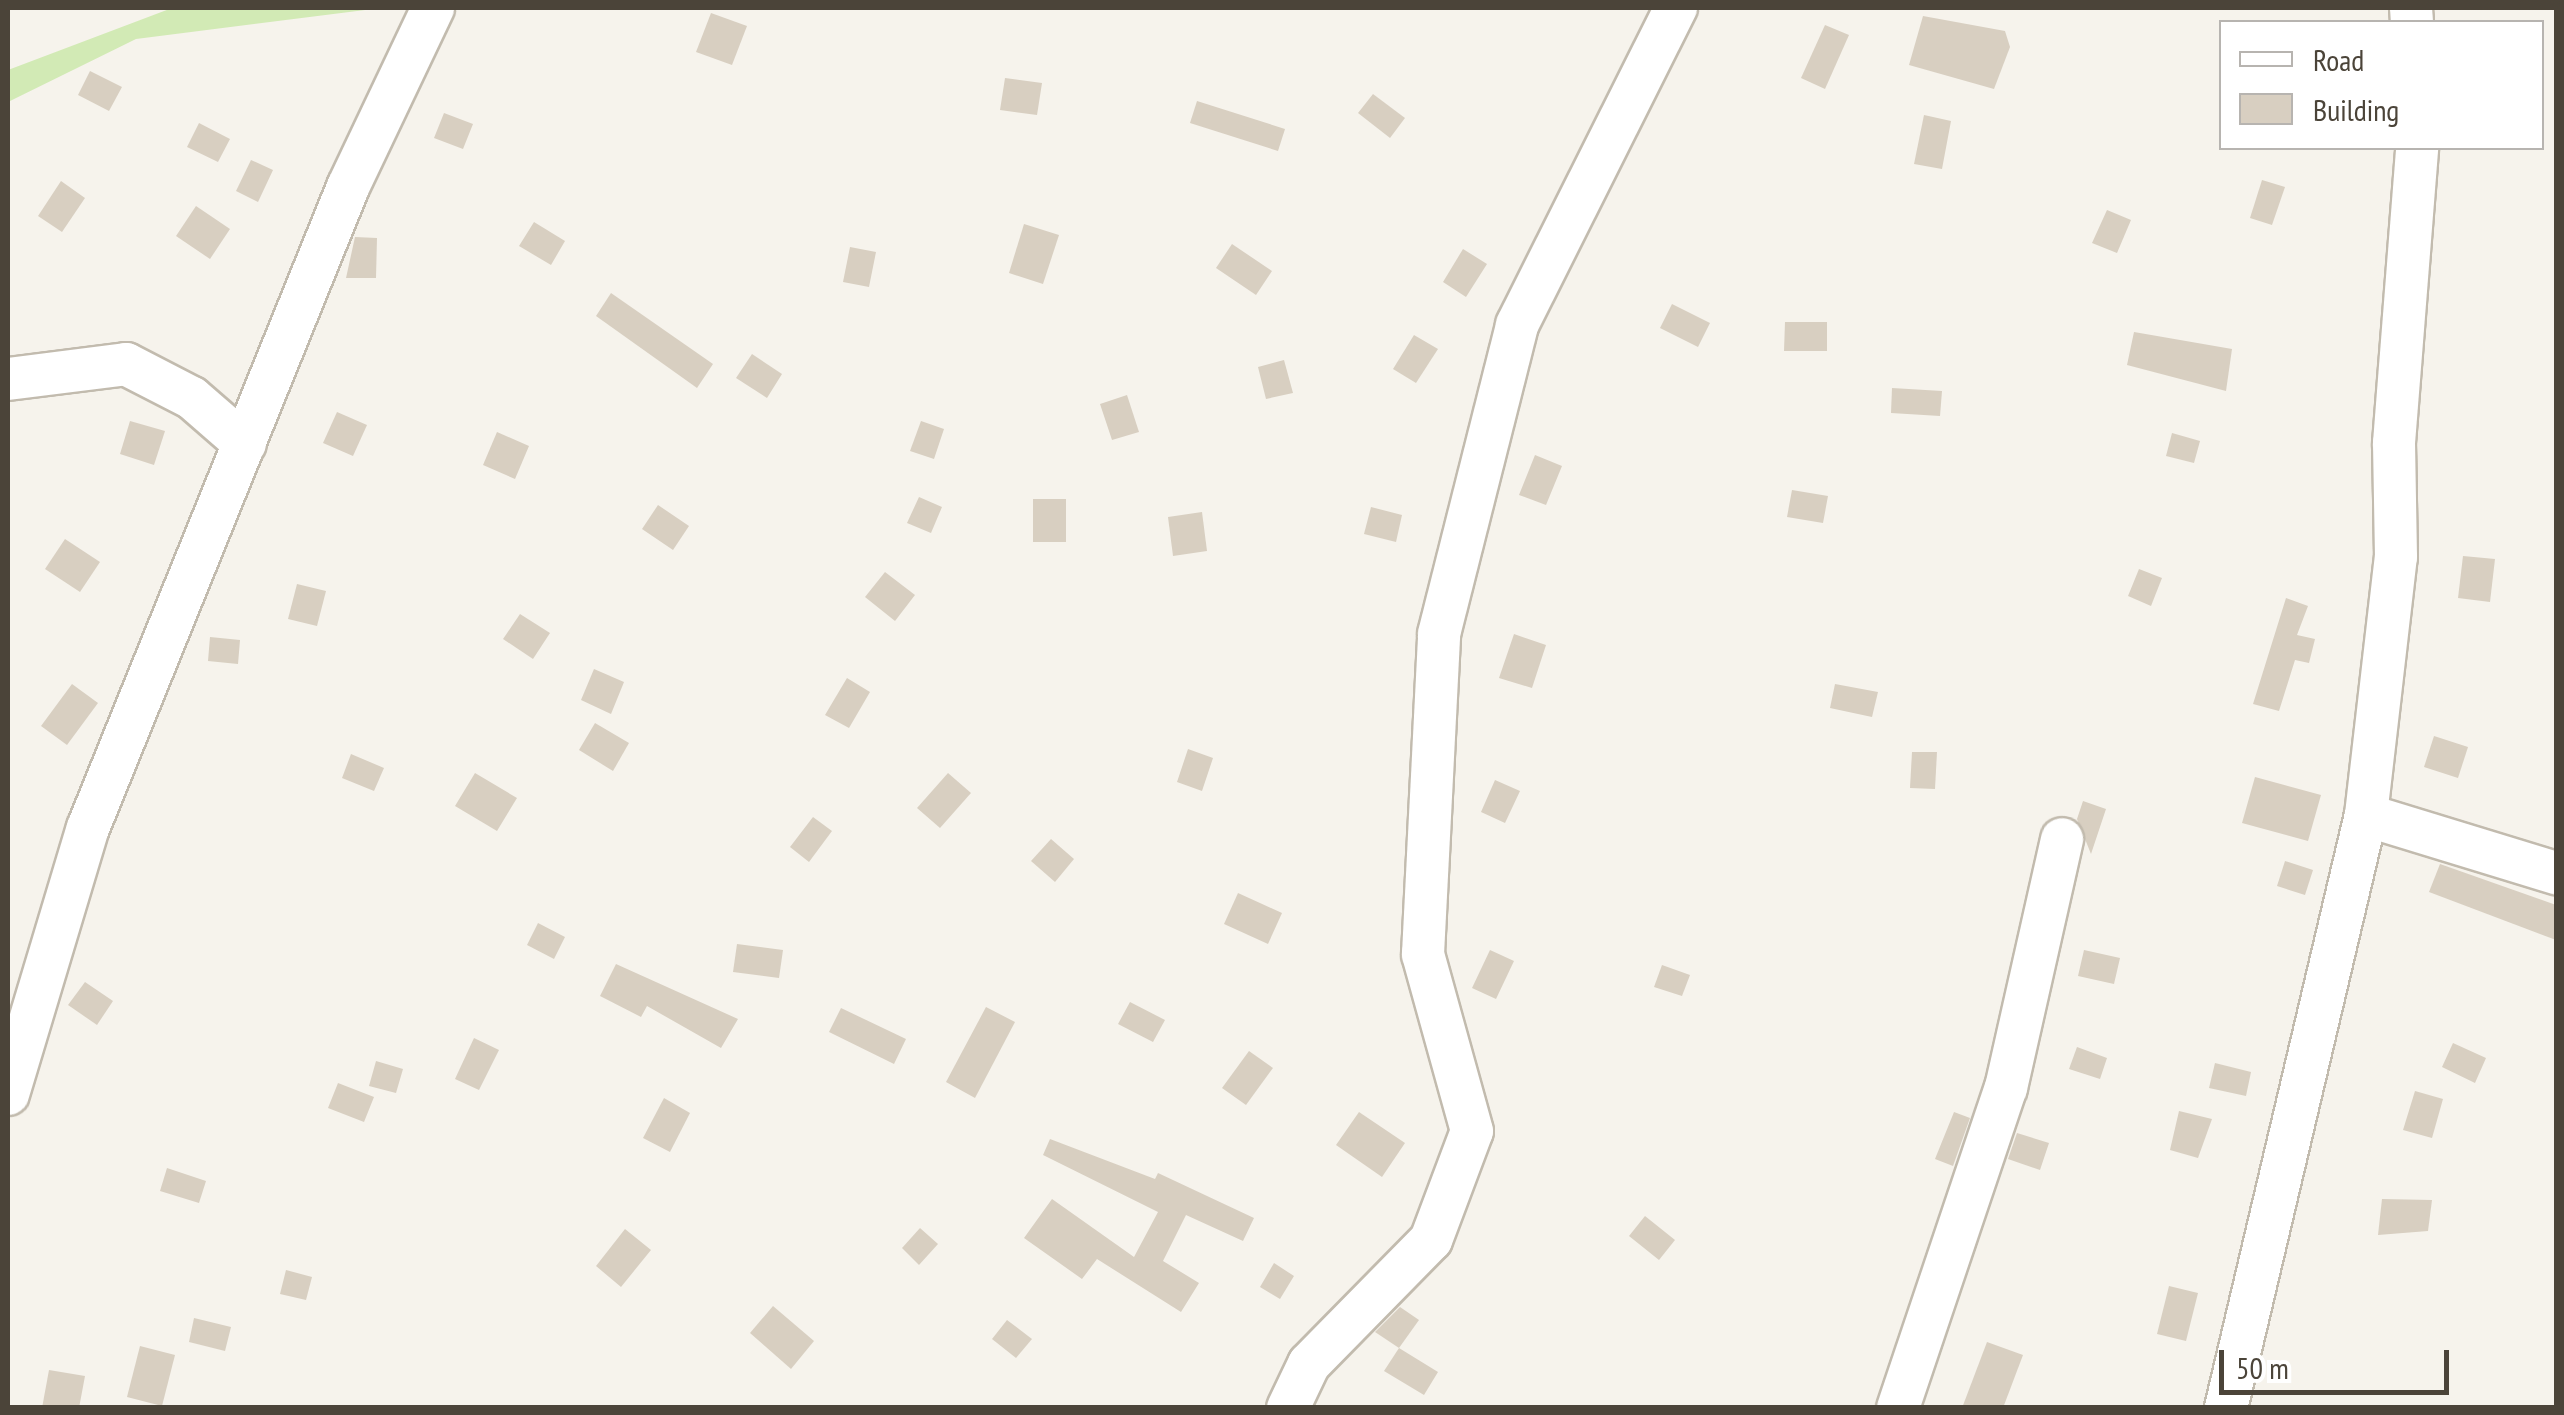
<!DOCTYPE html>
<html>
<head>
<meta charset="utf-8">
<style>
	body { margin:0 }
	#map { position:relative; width:2564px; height:1415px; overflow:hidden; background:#f6f3ec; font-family:"PT Sans Narrow",sans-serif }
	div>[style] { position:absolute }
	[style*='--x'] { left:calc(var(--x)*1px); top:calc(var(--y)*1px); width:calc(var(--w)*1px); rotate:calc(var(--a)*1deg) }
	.green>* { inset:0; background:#d2eab5 }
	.building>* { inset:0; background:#d8cfc1 }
	.roads { filter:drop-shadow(2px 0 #c2bbae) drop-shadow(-2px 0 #c2bbae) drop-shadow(0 2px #c2bbae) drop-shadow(0 -2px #c2bbae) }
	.minor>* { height:42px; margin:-21px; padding:0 21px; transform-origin:21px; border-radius:21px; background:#fff }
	span { translate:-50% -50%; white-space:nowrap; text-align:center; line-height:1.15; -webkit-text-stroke:9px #fff; paint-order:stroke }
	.frame { position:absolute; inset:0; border:10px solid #4b4439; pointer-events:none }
	.legend { position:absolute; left:2219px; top:20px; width:325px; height:130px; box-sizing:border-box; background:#fff; border:2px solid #b7b4b0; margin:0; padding:12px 18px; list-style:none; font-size:30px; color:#4b4439 }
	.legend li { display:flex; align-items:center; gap:20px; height:50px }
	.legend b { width:50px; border:2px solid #b7b4b0 }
	.scale { position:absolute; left:2219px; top:1350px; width:230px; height:45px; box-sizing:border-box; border:5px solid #4b4439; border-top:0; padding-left:12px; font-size:30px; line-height:35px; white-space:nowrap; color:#4b4439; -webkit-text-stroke:8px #fff; paint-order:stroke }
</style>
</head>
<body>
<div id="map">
	<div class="green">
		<div style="clip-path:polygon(172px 8px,381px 8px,136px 39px,8px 102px,8px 70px)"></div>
	</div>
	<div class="building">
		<div style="clip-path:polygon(711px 13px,747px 26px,732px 65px,696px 52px)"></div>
		<div style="clip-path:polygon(1923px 16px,2005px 31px,2010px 47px,1994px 89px,1909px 65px)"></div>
		<div style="clip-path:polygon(1825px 25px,1849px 35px,1825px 89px,1801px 78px)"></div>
		<div style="clip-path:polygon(90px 71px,122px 87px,109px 111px,78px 95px)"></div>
		<div style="clip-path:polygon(1005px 78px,1042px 83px,1037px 115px,1000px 110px)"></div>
		<div style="clip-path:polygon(1373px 94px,1405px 118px,1390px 138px,1358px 113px)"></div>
		<div style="clip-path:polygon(1197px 101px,1285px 129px,1278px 151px,1190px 123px)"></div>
		<div style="clip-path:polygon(444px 113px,473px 124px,463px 149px,434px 138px)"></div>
		<div style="clip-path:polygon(1924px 115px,1951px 121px,1942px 169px,1914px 164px)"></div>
		<div style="clip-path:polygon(199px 123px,230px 139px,218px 162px,187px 147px)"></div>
		<div style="clip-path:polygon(251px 160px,273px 170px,258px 202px,236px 191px)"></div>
		<div style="clip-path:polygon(2262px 180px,2285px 187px,2272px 225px,2250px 218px)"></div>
		<div style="clip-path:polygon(61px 181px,85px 198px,62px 232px,38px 216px)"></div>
		<div style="clip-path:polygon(196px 206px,230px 229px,210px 259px,176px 236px)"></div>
		<div style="clip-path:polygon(2107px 210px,2131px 220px,2117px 253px,2092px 243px)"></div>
		<div style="clip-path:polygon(534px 222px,565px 241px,551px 265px,519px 246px)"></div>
		<div style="clip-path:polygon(1024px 224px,1059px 235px,1043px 284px,1009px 273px)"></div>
		<div style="clip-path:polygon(355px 237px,377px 238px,376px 278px,346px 278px)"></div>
		<div style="clip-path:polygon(1232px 244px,1272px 271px,1256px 295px,1216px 268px)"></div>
		<div style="clip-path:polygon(850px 247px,876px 252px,869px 287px,843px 282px)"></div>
		<div style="clip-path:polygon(1463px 249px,1487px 264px,1466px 297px,1443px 282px)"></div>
		<div style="clip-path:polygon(611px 293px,713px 364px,697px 388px,596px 316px)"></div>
		<div style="clip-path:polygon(1672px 304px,1710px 323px,1698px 347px,1660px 328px)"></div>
		<div style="clip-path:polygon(1785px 322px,1827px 322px,1827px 351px,1784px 351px)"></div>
		<div style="clip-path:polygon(2134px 332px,2232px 349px,2226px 391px,2127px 365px)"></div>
		<div style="clip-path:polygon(1414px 335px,1438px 349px,1416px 383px,1393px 369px)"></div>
		<div style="clip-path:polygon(752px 354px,782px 374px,767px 398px,736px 378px)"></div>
		<div style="clip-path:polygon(1284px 360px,1293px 393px,1266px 399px,1258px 367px)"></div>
		<div style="clip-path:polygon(1892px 388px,1942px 391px,1940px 416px,1891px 413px)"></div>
		<div style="clip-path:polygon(1127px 395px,1139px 432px,1112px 440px,1100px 404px)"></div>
		<div style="clip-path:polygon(337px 412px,367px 425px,353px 456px,323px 443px)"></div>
		<div style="clip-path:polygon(130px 421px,165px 431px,154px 465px,120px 454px)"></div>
		<div style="clip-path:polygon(921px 421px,944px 429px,934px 459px,910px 451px)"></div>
		<div style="clip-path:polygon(497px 432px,529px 446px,515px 479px,483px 465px)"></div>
		<div style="clip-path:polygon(2172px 433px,2200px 441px,2194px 463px,2166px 456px)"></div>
		<div style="clip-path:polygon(1535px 455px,1562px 466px,1546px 505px,1519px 495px)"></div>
		<div style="clip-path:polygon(1792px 490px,1828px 496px,1823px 523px,1787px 517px)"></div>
		<div style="clip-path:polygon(919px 497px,942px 507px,931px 533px,907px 523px)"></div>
		<div style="clip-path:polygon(1033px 499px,1066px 499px,1066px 542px,1033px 542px)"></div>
		<div style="clip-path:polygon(658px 505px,689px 526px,673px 550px,642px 529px)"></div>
		<div style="clip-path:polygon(1371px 507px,1402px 515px,1396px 542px,1364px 534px)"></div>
		<div style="clip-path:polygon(1202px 512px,1207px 551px,1173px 556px,1168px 517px)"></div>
		<div style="clip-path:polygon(65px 539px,100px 562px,80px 592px,45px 569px)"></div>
		<div style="clip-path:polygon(2463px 556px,2495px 559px,2490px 602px,2458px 598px)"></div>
		<div style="clip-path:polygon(2139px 569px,2162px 578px,2151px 606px,2128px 596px)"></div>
		<div style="clip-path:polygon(885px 572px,915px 595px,895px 621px,865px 597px)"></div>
		<div style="clip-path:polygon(297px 584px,326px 591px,317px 626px,288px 619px)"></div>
		<div style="clip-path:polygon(2286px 598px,2308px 606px,2297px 635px,2315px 639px,2309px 663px,2295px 660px,2279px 711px,2253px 704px)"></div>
		<div style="clip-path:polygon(520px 614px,550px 633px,533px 659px,503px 639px)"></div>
		<div style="clip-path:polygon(1514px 634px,1546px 645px,1532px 688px,1499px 678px)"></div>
		<div style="clip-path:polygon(210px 637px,240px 640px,238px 664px,208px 661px)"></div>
		<div style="clip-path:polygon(594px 669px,624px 682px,611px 714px,581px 700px)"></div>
		<div style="clip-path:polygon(847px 678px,870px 692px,849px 728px,825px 715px)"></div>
		<div style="clip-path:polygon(72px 684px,98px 703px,67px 745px,41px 726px)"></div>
		<div style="clip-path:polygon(1835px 684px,1878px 692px,1872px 717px,1830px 708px)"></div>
		<div style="clip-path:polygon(595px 723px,629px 743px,613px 771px,579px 750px)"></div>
		<div style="clip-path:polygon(2434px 736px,2468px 747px,2458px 778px,2424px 767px)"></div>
		<div style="clip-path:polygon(1188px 749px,1213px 758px,1202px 791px,1177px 782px)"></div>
		<div style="clip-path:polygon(1912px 752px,1937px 752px,1935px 789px,1910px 788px)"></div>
		<div style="clip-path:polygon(351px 754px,384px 768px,374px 791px,342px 778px)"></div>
		<div style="clip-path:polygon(475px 773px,517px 798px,497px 831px,455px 806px)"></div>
		<div style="clip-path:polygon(948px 773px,971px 793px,940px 828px,917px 808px)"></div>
		<div style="clip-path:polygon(2255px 777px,2321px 795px,2308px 841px,2242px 823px)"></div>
		<div style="clip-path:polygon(1495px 780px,1520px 791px,1505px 823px,1481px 812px)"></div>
		<div style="clip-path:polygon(2083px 801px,2106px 809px,2091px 854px,2077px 819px)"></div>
		<div style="clip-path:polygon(813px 817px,832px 831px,809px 862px,790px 847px)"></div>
		<div style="clip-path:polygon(1051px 839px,1074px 859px,1055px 882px,1031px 861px)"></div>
		<div style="clip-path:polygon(2285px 861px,2313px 870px,2305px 895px,2277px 886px)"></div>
		<div style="clip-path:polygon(2440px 864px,2556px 905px,2556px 940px,2429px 892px)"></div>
		<div style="clip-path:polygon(1238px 893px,1282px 913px,1268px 944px,1224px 924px)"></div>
		<div style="clip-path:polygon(538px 923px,565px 937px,554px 959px,527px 945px)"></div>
		<div style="clip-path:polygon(737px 944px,783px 950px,779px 978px,733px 972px)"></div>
		<div style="clip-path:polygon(1490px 950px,1514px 961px,1496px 999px,1472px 988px)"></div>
		<div style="clip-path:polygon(2084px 950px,2120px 958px,2114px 984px,2078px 976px)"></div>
		<div style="clip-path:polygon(616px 964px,738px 1019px,721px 1048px,647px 1006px,641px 1017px,600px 996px)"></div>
		<div style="clip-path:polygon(1662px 965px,1690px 975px,1682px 996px,1654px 987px)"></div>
		<div style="clip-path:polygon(85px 982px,113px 1001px,97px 1025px,68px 1005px)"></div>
		<div style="clip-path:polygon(1130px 1002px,1165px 1020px,1153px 1042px,1118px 1024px)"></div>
		<div style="clip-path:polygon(986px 1007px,1015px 1022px,975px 1098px,946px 1082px)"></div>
		<div style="clip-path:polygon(841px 1008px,906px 1039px,894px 1064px,829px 1032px)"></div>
		<div style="clip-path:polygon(474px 1038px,499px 1050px,479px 1090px,455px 1079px)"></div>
		<div style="clip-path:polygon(2453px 1043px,2486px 1058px,2475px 1083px,2442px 1067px)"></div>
		<div style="clip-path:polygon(2077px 1047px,2107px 1058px,2100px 1079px,2069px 1069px)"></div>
		<div style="clip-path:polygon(1249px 1051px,1273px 1068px,1246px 1105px,1222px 1088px)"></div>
		<div style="clip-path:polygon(376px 1061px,403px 1069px,396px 1093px,369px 1086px)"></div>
		<div style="clip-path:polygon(2215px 1063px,2251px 1072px,2246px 1096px,2209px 1088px)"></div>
		<div style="clip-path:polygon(338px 1083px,374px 1097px,364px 1122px,328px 1108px)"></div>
		<div style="clip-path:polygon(2415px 1091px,2443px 1099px,2432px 1138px,2403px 1130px)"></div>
		<div style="clip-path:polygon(664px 1098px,690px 1113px,670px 1152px,643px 1138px)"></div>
		<div style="clip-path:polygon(2179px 1111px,2212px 1119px,2198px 1158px,2170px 1150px)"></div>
		<div style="clip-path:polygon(1359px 1112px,1405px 1143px,1382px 1177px,1336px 1145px)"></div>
		<div style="clip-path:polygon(1954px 1112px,1970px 1118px,1953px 1166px,1935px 1159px)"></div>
		<div style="clip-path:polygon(2017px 1133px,2049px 1143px,2040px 1170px,2008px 1159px)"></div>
		<div style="clip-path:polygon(1050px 1139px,1155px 1179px,1158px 1173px,1254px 1218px,1243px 1241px,1186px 1215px,1163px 1261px,1199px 1283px,1181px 1312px,1097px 1259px,1082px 1279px,1024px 1238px,1052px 1199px,1134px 1257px,1158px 1212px,1043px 1155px)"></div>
		<div style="clip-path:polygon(167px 1168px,206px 1181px,199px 1203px,160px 1191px)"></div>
		<div style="clip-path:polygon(2382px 1199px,2432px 1200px,2428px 1231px,2378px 1235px)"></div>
		<div style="clip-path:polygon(1645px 1216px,1675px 1240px,1659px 1260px,1629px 1236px)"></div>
		<div style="clip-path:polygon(920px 1228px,938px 1244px,919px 1265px,902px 1248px)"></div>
		<div style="clip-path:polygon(625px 1229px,651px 1250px,621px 1287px,596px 1266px)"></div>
		<div style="clip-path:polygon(1274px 1263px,1294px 1276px,1280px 1299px,1260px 1287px)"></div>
		<div style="clip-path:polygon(286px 1270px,312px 1277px,306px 1300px,280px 1294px)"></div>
		<div style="clip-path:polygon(2169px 1286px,2198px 1293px,2186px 1341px,2157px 1334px)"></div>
		<div style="clip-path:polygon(773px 1306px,814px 1341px,791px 1369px,750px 1333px)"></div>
		<div style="clip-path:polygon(1400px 1307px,1419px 1320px,1399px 1348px,1375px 1332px)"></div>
		<div style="clip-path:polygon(194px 1318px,231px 1327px,225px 1351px,189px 1342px)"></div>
		<div style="clip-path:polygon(1007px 1320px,1032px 1339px,1016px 1358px,992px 1339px)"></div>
		<div style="clip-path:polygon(1987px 1342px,2023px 1355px,2003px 1408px,1962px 1408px)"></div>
		<div style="clip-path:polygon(140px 1346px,175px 1355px,162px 1406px,127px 1397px)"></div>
		<div style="clip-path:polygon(1399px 1348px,1438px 1372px,1424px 1395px,1384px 1371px)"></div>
		<div style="clip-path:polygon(49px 1370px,85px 1376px,79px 1408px,42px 1408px)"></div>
	</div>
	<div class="roads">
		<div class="minor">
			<div style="--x:2411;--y:8;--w:14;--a:86"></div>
			<div style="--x:8;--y:379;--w:119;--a:-7.2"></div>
			<div style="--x:126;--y:364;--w:74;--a:27.3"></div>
			<div style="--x:192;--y:398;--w:70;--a:41"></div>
			<div style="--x:2366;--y:815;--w:199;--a:17"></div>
			<div style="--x:8;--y:1094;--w:278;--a:-73.3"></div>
			<div style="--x:88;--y:828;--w:692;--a:-67.92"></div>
			<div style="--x:348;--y:187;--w:198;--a:-64.6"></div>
			<div style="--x:1288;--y:1408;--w:49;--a:-64.5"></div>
			<div style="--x:1309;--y:1364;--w:174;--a:-45.5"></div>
			<div style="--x:1431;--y:1240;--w:116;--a:-69.4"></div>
			<div style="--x:1472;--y:1131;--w:184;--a:-105.5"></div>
			<div style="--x:1423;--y:954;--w:320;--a:-87.1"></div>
			<div style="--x:1439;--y:634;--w:319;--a:-75.8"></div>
			<div style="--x:1517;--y:325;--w:355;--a:-63.4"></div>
			<div style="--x:1898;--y:1408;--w:338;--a:-71.4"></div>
			<div style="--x:2006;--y:1088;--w:255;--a:-77.3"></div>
			<div style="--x:2226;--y:1408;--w:609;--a:-76.72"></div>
			<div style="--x:2366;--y:815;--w:260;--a:-83.4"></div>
			<div style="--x:2396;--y:557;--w:114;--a:-91"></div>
			<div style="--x:2394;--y:443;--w:296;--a:-85.5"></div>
		</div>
	</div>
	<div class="frame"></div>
	<ul class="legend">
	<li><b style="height:12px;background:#fff"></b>Road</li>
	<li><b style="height:28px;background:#d8cfc1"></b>Building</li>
	</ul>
	<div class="scale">50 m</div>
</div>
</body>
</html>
